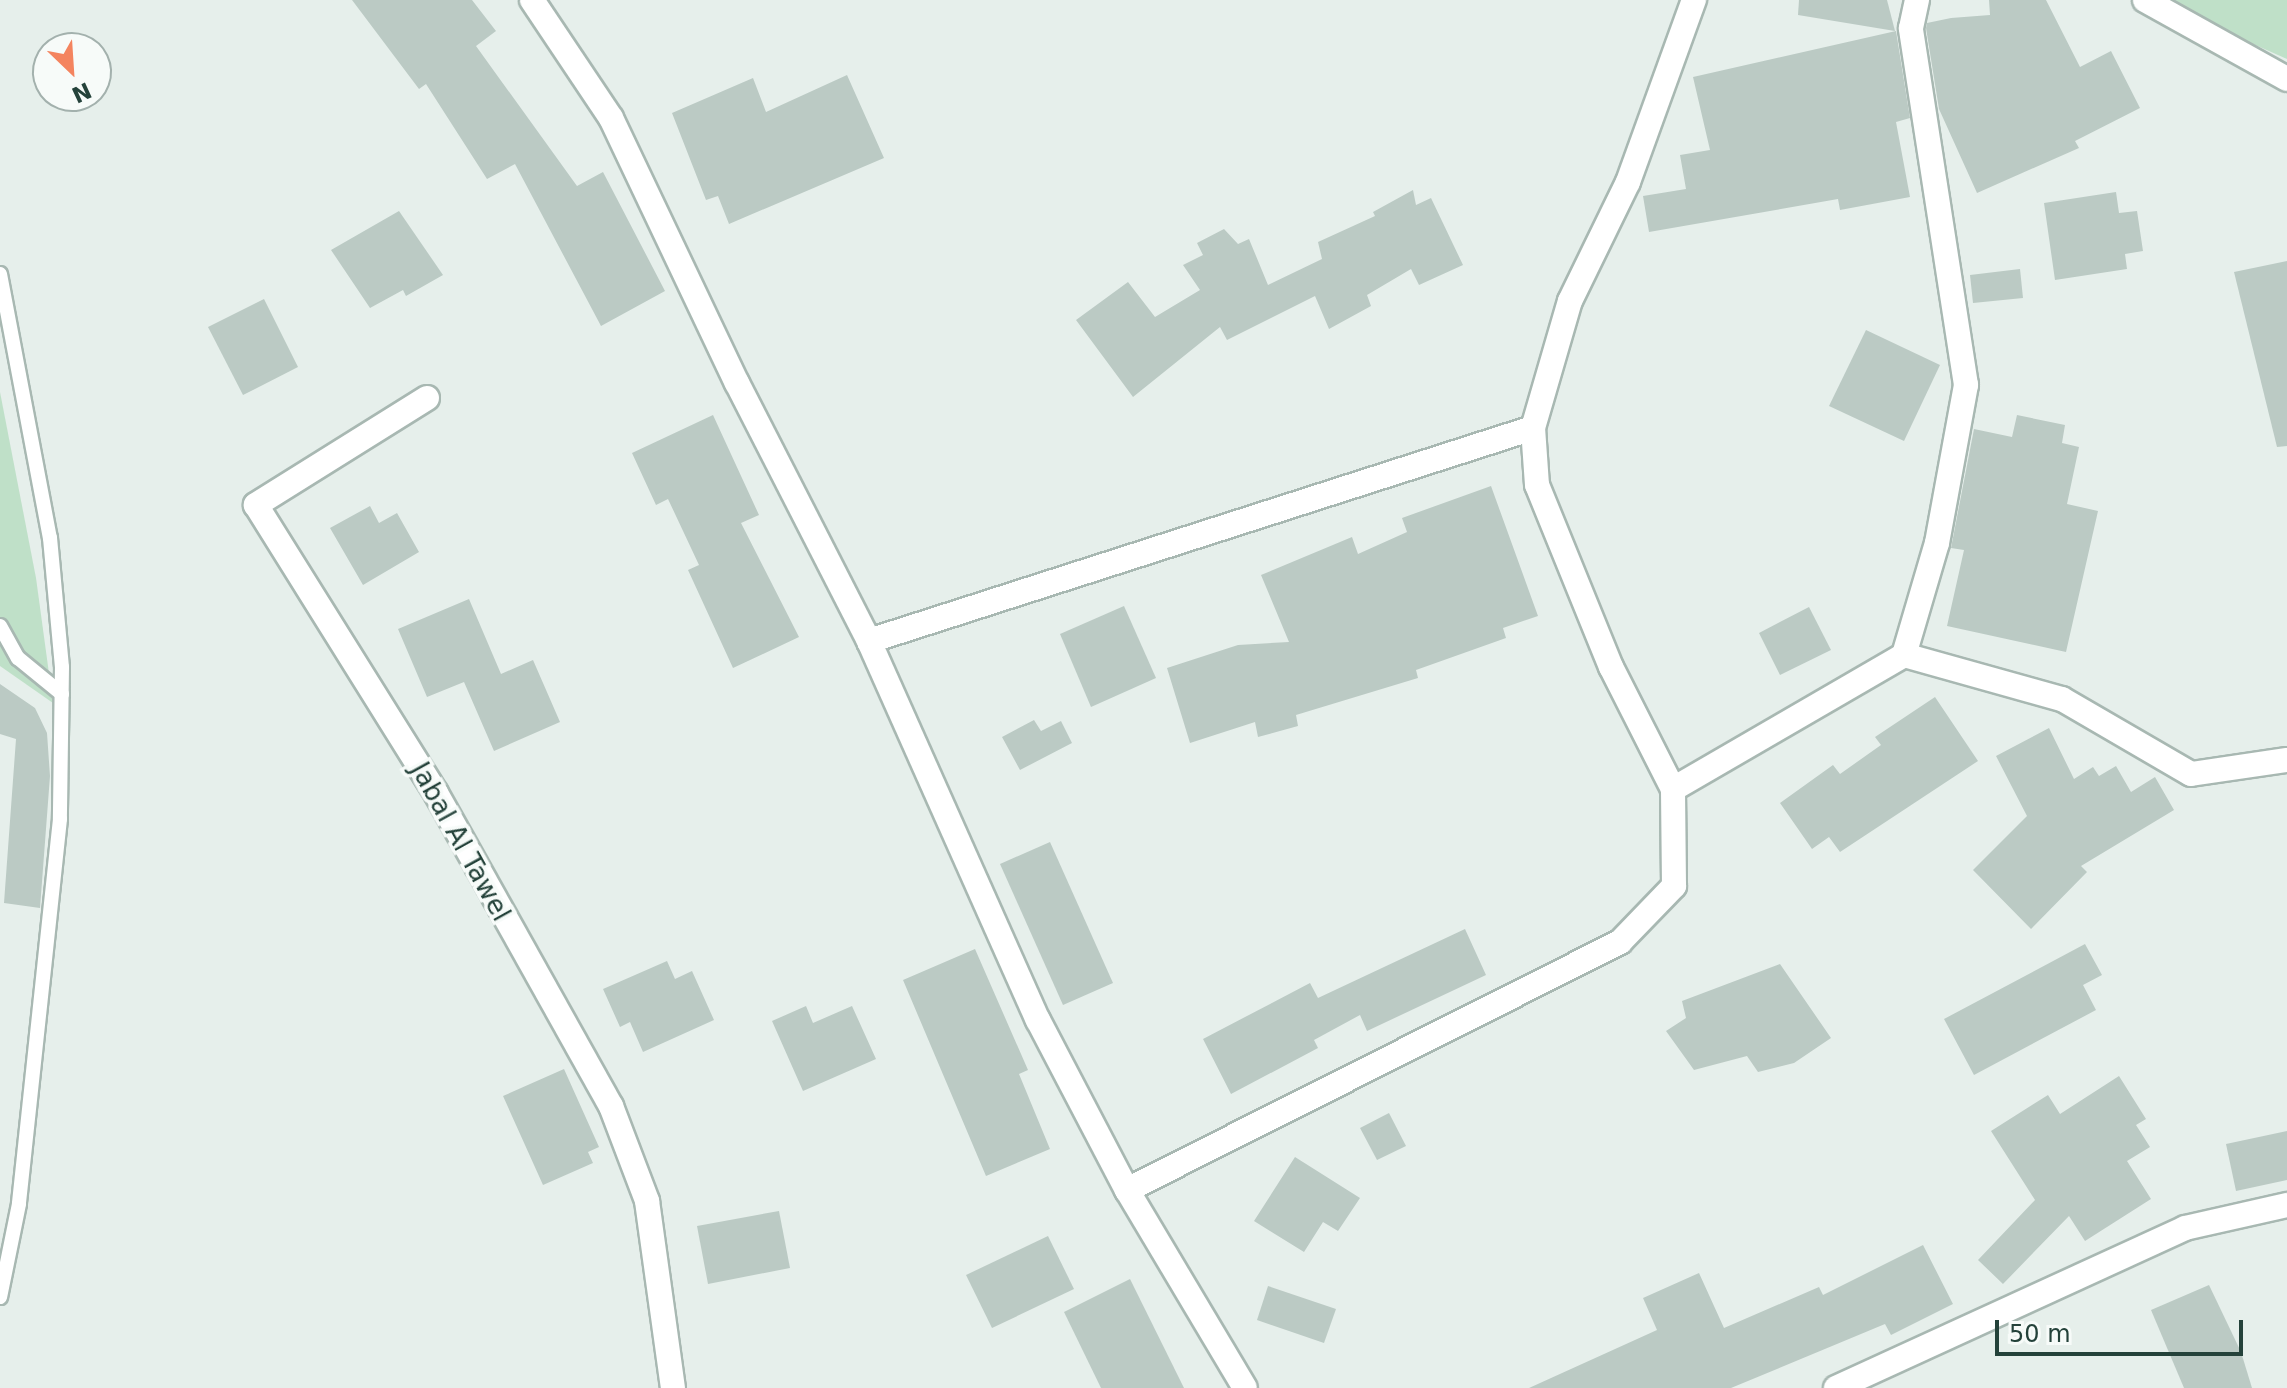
<!DOCTYPE html>
<html>
<head>
<meta charset="utf-8">
<style>
	body { margin:0 }
	#map { position:relative; width:2287px; height:1388px; overflow:hidden; background:#e6efeb; font-family:"DejaVu Sans",sans-serif }
	div>[style] { position:absolute }
	[style*='--x'] { left:calc(var(--x)*1px); top:calc(var(--y)*1px); width:calc(var(--w)*1px); rotate:calc(var(--a)*1deg) }
	.green>* { inset:0; background:#bfe0c8 }
	.building>* { inset:0; background:#bbcac4 }
	.roads { filter:drop-shadow(2px 0 #a8b8b2) drop-shadow(-2px 0 #a8b8b2) drop-shadow(0 2px #a8b8b2) drop-shadow(0 -2px #a8b8b2) }
	.lane>* { height:14px; margin:-7px; padding:0 7px; transform-origin:7px; border-radius:7px; background:#fff }
	.street>* { height:24px; margin:-12px; padding:0 12px; transform-origin:12px; border-radius:12px; background:#fff }
	span { translate:-50% -50%; white-space:nowrap; text-align:center; line-height:1.15; -webkit-text-stroke:7px #f7fbf9; paint-order:stroke }
	.street-label { font-size:26px; color:#24423a }
	.north { position:absolute; left:32px; top:32px; width:80px; height:80px; box-sizing:border-box; background:#f7fbf9; border:2px solid #a3b1ad; border-radius:50%; rotate:155deg; font-size:22px; font-weight:700; line-height:32px; text-align:center; color:#24423a }
	.north::after { content:''; display:block; margin:auto; width:28px; height:36px; background:#f4845f; clip-path:polygon(50% 0,100% 100%,50% 72%,0 100%) }
	.scale { position:absolute; left:1995px; top:1320px; width:248px; height:36px; box-sizing:border-box; border:4px solid #24423a; border-top:0; padding-left:10px; font-size:24px; line-height:28px; white-space:nowrap; color:#24423a; -webkit-text-stroke:6px #f7fbf9; paint-order:stroke }
</style>
</head>
<body>
<div id="map">
	<div class="green">
		<div style="clip-path:polygon(2172px 0,2287px 0,2287px 59px,2217px 28px)"></div>
		<div style="clip-path:polygon(0 392px,36px 578px,53px 703px,0 666px)"></div>
	</div>
	<div class="building">
		<div style="clip-path:polygon(352px 0,472px 0,496px 31px,476px 46px,577px 186px,603px 172px,665px 291px,601px 326px,515px 164px,487px 179px,426px 84px,419px 89px)"></div>
		<div style="clip-path:polygon(1799px 0,1887px 0,1895px 31px,1798px 15px)"></div>
		<div style="clip-path:polygon(1989px 0,2046px 0,2080px 67px,2111px 51px,2140px 108px,2075px 141px,2079px 148px,1977px 193px,1939px 109px,1926px 28px,1927px 23px,1951px 18px,1990px 15px)"></div>
		<div style="clip-path:polygon(1896px 31px,1910px 118px,1896px 122px,1910px 197px,1840px 210px,1838px 199px,1649px 232px,1643px 196px,1686px 189px,1680px 155px,1710px 150px,1693px 77px)"></div>
		<div style="clip-path:polygon(847px 75px,884px 158px,729px 224px,718px 196px,706px 200px,672px 113px,753px 78px,766px 112px)"></div>
		<div style="clip-path:polygon(1413px 190px,1416px 205px,1431px 198px,1463px 265px,1419px 285px,1411px 269px,1367px 295px,1371px 306px,1329px 329px,1315px 296px,1227px 340px,1220px 327px,1133px 397px,1076px 320px,1128px 282px,1155px 317px,1200px 290px,1183px 265px,1203px 255px,1197px 243px,1224px 229px,1238px 244px,1249px 239px,1268px 285px,1322px 259px,1318px 242px,1375px 216px,1373px 212px)"></div>
		<div style="clip-path:polygon(2116px 192px,2119px 213px,2137px 211px,2143px 251px,2125px 254px,2127px 269px,2055px 280px,2044px 203px)"></div>
		<div style="clip-path:polygon(399px 211px,443px 275px,406px 296px,403px 290px,370px 308px,331px 250px)"></div>
		<div style="clip-path:polygon(2287px 261px,2287px 446px,2277px 447px,2234px 272px)"></div>
		<div style="clip-path:polygon(2020px 269px,2023px 298px,1973px 303px,1970px 275px)"></div>
		<div style="clip-path:polygon(264px 299px,298px 367px,243px 395px,208px 327px)"></div>
		<div style="clip-path:polygon(1866px 330px,1940px 365px,1904px 441px,1829px 406px)"></div>
		<div style="clip-path:polygon(713px 415px,759px 515px,741px 523px,799px 637px,733px 668px,688px 570px,699px 565px,668px 499px,656px 505px,632px 453px)"></div>
		<div style="clip-path:polygon(2017px 415px,2065px 425px,2062px 443px,2079px 447px,2067px 504px,2098px 511px,2066px 652px,1947px 626px,1964px 550px,1951px 548px,1974px 429px,2012px 437px)"></div>
		<div style="clip-path:polygon(1491px 486px,1538px 616px,1503px 628px,1506px 638px,1416px 670px,1418px 678px,1296px 715px,1298px 726px,1258px 737px,1255px 722px,1190px 743px,1167px 668px,1238px 645px,1289px 642px,1261px 575px,1352px 537px,1358px 554px,1407px 532px,1402px 518px)"></div>
		<div style="clip-path:polygon(370px 506px,379px 523px,397px 513px,419px 552px,363px 585px,330px 528px)"></div>
		<div style="clip-path:polygon(469px 599px,501px 674px,533px 660px,560px 722px,494px 751px,464px 682px,427px 697px,398px 629px)"></div>
		<div style="clip-path:polygon(1124px 606px,1156px 678px,1091px 707px,1060px 634px)"></div>
		<div style="clip-path:polygon(1809px 607px,1831px 650px,1780px 675px,1759px 633px)"></div>
		<div style="clip-path:polygon(0 684px,35px 708px,47px 733px,50px 776px,40px 908px,4px 903px,16px 739px,0 734px)"></div>
		<div style="clip-path:polygon(1935px 697px,1978px 761px,1840px 852px,1829px 837px,1812px 849px,1780px 803px,1833px 765px,1840px 774px,1881px 745px,1875px 737px)"></div>
		<div style="clip-path:polygon(1034px 720px,1041px 731px,1061px 721px,1072px 743px,1020px 770px,1002px 737px)"></div>
		<div style="clip-path:polygon(2049px 728px,2074px 779px,2093px 767px,2099px 776px,2116px 766px,2131px 792px,2155px 777px,2174px 810px,2081px 866px,2087px 872px,2031px 929px,1973px 870px,2027px 816px,1996px 756px)"></div>
		<div style="clip-path:polygon(1050px 842px,1113px 983px,1063px 1005px,1000px 864px)"></div>
		<div style="clip-path:polygon(1465px 929px,1486px 975px,1367px 1031px,1360px 1015px,1314px 1040px,1318px 1048px,1231px 1094px,1203px 1039px,1310px 983px,1318px 998px)"></div>
		<div style="clip-path:polygon(2085px 944px,2102px 975px,2083px 985px,2096px 1010px,1974px 1075px,1944px 1019px)"></div>
		<div style="clip-path:polygon(975px 949px,1028px 1070px,1019px 1074px,1050px 1149px,986px 1176px,903px 980px)"></div>
		<div style="clip-path:polygon(667px 961px,675px 979px,692px 971px,714px 1020px,643px 1052px,630px 1022px,620px 1027px,603px 989px)"></div>
		<div style="clip-path:polygon(1780px 964px,1831px 1038px,1794px 1063px,1758px 1072px,1747px 1056px,1694px 1070px,1666px 1031px,1686px 1018px,1682px 1001px)"></div>
		<div style="clip-path:polygon(806px 1006px,813px 1023px,852px 1006px,876px 1059px,803px 1091px,772px 1021px)"></div>
		<div style="clip-path:polygon(564px 1069px,599px 1147px,588px 1152px,593px 1163px,543px 1185px,503px 1096px)"></div>
		<div style="clip-path:polygon(2119px 1076px,2146px 1119px,2136px 1125px,2150px 1147px,2127px 1161px,2151px 1199px,2085px 1241px,2069px 1216px,2003px 1284px,1978px 1260px,2035px 1200px,1991px 1131px,2048px 1095px,2060px 1114px)"></div>
		<div style="clip-path:polygon(1389px 1113px,1406px 1146px,1377px 1160px,1360px 1128px)"></div>
		<div style="clip-path:polygon(2287px 1131px,2287px 1180px,2236px 1191px,2226px 1144px)"></div>
		<div style="clip-path:polygon(1295px 1157px,1360px 1198px,1338px 1231px,1323px 1222px,1304px 1252px,1254px 1221px)"></div>
		<div style="clip-path:polygon(779px 1211px,790px 1268px,708px 1284px,697px 1226px)"></div>
		<div style="clip-path:polygon(1048px 1236px,1074px 1289px,992px 1328px,966px 1275px)"></div>
		<div style="clip-path:polygon(1923px 1245px,1953px 1304px,1891px 1335px,1885px 1324px,1731px 1388px,1529px 1388px,1657px 1330px,1643px 1298px,1699px 1273px,1724px 1328px,1819px 1287px,1823px 1295px)"></div>
		<div style="clip-path:polygon(1130px 1279px,1184px 1388px,1101px 1388px,1064px 1312px)"></div>
		<div style="clip-path:polygon(2209px 1285px,2241px 1352px,2252px 1388px,2184px 1388px,2151px 1310px)"></div>
		<div style="clip-path:polygon(1268px 1286px,1336px 1309px,1324px 1343px,1257px 1320px)"></div>
	</div>
	<div class="roads">
		<div class="lane">
			<div style="--x:0;--y:274;--w:269;--a:79.3"></div>
			<div style="--x:50;--y:538;--w:130;--a:84.7"></div>
			<div style="--x:62;--y:667;--w:152;--a:90.8"></div>
			<div style="--x:60;--y:819;--w:387;--a:96.1"></div>
			<div style="--x:19;--y:1204;--w:95;--a:101.5"></div>
			<div style="--x:0;--y:626;--w:37;--a:61"></div>
			<div style="--x:18;--y:658;--w:57;--a:39.3"></div>
		</div>
		<div class="street">
			<div style="--x:532;--y:0;--w:142;--a:56.2"></div>
			<div style="--x:611;--y:118;--w:293;--a:64.6"></div>
			<div style="--x:737;--y:383;--w:290;--a:62.9"></div>
			<div style="--x:869;--y:641;--w:415;--a:66"></div>
			<div style="--x:1038;--y:1020;--w:192;--a:62.4"></div>
			<div style="--x:1127;--y:1190;--w:230;--a:59.2"></div>
			<div style="--x:2145;--y:0;--w:162;--a:29.1"></div>
			<div style="--x:427;--y:398;--w:202;--a:148"></div>
			<div style="--x:256;--y:505;--w:340;--a:58"></div>
			<div style="--x:436;--y:793;--w:359;--a:60.8"></div>
			<div style="--x:611;--y:1106;--w:102;--a:69.2"></div>
			<div style="--x:647;--y:1201;--w:189;--a:82.1"></div>
			<div style="--x:869;--y:641;--w:697;--a:-17.79"></div>
			<div style="--x:1904;--y:655;--w:117;--a:-73.6"></div>
			<div style="--x:1937;--y:543;--w:161;--a:-79.6"></div>
			<div style="--x:1966;--y:385;--w:361;--a:-98.8"></div>
			<div style="--x:1911;--y:28;--w:29;--a:-78"></div>
			<div style="--x:1673;--y:789;--w:267;--a:-30.1"></div>
			<div style="--x:1904;--y:655;--w:164;--a:15.6"></div>
			<div style="--x:2062;--y:699;--w:149;--a:30.2"></div>
			<div style="--x:2191;--y:774;--w:97;--a:-8.3"></div>
			<div style="--x:1127;--y:1190;--w:552;--a:-26.7"></div>
			<div style="--x:1620;--y:942;--w:78;--a:-46"></div>
			<div style="--x:1674;--y:886;--w:97;--a:-90.6"></div>
			<div style="--x:1673;--y:789;--w:137;--a:-116.9"></div>
			<div style="--x:1611;--y:667;--w:196;--a:-112.1"></div>
			<div style="--x:1537;--y:485;--w:57;--a:-94"></div>
			<div style="--x:1533;--y:428;--w:132;--a:-73.8"></div>
			<div style="--x:1570;--y:301;--w:132;--a:-64"></div>
			<div style="--x:1628;--y:182;--w:194;--a:-70.1"></div>
			<div style="--x:1836;--y:1388;--w:384;--a:-24.6"></div>
			<div style="--x:2185;--y:1228;--w:105;--a:-12.7"></div>
		</div>
	</div>
	<div class="street-label">
		<span style="left:460px;top:842px;rotate:61deg">Jabal Al Tawel</span>
	</div>
	<div class="north">N</div>
	<div class="scale">50 m</div>
</div>
</body>
</html>
